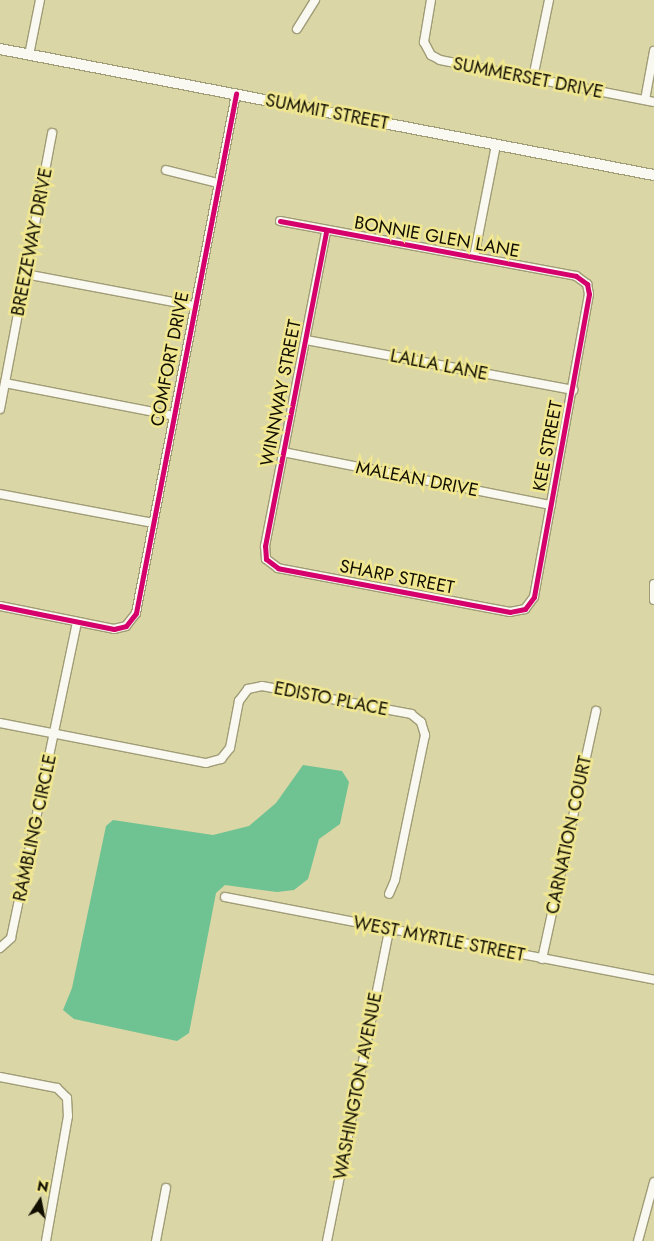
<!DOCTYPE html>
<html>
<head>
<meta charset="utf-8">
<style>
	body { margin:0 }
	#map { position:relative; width:654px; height:1241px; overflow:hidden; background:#dad6a6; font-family:Jost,sans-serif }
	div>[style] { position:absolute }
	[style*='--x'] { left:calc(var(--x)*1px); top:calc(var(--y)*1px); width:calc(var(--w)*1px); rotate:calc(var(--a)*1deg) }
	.water>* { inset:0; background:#6fc292 }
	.roads { filter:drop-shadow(1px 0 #a09c76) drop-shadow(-1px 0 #a09c76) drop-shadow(0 1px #a09c76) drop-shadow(0 -1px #a09c76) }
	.minor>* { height:8px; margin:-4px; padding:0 4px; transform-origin:4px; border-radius:4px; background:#f9f9f2 }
	.tertiary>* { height:10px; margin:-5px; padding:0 5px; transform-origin:5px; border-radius:5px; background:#f9f9f2 }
	.cycleway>* { height:5px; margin:-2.5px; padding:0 2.5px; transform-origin:2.5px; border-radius:2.5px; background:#d6006c }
	span { translate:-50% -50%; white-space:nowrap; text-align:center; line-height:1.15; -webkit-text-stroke:5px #f0e790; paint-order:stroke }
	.street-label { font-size:18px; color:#110e00 }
	.north { position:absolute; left:15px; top:1176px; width:50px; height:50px; -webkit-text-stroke:4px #f0e790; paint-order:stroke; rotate:11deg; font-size:14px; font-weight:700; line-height:20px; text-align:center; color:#110e00 }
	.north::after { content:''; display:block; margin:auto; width:18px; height:22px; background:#110e00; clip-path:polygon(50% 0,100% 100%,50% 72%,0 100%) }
</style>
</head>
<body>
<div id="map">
	<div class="water">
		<div style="clip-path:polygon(303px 765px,342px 771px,349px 782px,340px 824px,319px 839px,308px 879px,294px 890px,277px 892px,225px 885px,216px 893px,189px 1033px,177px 1041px,74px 1019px,63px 1010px,72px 988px,106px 826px,113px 820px,213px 835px,249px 826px,276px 803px)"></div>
	</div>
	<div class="roads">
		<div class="minor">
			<div style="--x:431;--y:0;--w:43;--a:99.5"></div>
			<div style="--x:424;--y:42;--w:15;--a:62"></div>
			<div style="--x:431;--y:55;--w:10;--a:29"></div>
			<div style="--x:440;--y:60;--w:218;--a:11.1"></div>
			<div style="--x:297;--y:29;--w:34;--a:-58"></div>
			<div style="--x:29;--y:55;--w:56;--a:-78.7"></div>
			<div style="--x:533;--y:78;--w:80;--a:-78.4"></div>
			<div style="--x:645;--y:100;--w:50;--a:-79.6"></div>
			<div style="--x:166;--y:170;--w:54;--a:14"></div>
			<div style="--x:280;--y:221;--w:301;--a:10.5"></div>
			<div style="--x:576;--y:276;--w:14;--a:36"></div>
			<div style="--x:587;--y:284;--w:10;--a:79"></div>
			<div style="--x:589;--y:294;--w:308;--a:100.3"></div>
			<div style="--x:534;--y:597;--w:15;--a:127"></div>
			<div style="--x:525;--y:609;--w:15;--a:169"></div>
			<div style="--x:510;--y:612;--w:236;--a:-169.3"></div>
			<div style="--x:278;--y:568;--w:15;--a:-143"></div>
			<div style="--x:266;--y:559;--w:13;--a:-94"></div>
			<div style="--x:265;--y:546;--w:321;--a:-79"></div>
			<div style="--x:474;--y:257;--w:114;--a:-78.9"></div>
			<div style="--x:25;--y:274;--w:172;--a:10.7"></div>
			<div style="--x:306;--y:340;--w:272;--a:10.6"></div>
			<div style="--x:5;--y:383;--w:172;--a:11"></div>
			<div style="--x:0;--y:409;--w:281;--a:-79.3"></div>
			<div style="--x:283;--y:452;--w:273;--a:11.2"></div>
			<div style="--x:0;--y:494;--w:156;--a:10.7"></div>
			<div style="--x:654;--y:584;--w:16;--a:90"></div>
			<div style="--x:0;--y:606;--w:116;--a:11.4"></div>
			<div style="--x:114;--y:629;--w:12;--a:-14"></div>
			<div style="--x:126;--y:626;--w:16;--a:-52"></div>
			<div style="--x:136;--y:613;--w:529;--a:-79.09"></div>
			<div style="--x:0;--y:723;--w:210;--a:11"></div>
			<div style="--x:206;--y:763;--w:16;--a:-15"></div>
			<div style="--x:221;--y:759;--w:14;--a:-51"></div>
			<div style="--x:230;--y:748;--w:48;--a:-79.2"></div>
			<div style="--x:239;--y:701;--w:15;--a:-53"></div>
			<div style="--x:248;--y:689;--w:14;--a:-12"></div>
			<div style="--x:262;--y:686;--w:152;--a:10.6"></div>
			<div style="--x:411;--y:714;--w:13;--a:39"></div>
			<div style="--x:421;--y:722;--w:14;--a:73"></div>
			<div style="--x:425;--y:735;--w:148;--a:101.7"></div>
			<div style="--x:395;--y:880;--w:15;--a:113"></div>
			<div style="--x:225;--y:897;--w:437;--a:10.9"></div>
			<div style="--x:0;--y:948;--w:15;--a:-42"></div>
			<div style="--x:11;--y:938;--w:323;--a:-78.2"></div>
			<div style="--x:542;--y:959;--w:254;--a:-77.7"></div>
			<div style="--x:0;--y:1077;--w:58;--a:10.9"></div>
			<div style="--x:57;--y:1088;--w:14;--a:45"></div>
			<div style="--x:67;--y:1098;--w:18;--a:87"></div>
			<div style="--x:68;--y:1116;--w:127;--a:100"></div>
			<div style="--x:156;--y:1241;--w:54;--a:-79.3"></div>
			<div style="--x:327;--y:1241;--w:317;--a:-78.7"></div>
			<div style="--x:638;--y:1241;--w:61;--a:-74.8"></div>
		</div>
		<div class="tertiary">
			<div style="--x:0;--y:49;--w:666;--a:10.91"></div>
		</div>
	</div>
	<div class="cycleway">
		<div style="--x:280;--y:221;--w:301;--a:10.5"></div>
		<div style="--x:576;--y:276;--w:14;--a:36"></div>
		<div style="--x:587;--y:284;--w:10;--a:79"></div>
		<div style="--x:589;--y:294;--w:308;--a:100.3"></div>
		<div style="--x:534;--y:597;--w:15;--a:127"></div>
		<div style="--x:525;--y:609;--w:15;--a:169"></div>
		<div style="--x:510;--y:612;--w:236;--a:-169.3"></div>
		<div style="--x:278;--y:568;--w:15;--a:-143"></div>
		<div style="--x:266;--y:559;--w:13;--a:-94"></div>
		<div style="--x:265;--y:546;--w:321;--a:-79"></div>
		<div style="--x:0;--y:606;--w:116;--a:11.4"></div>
		<div style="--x:114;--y:629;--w:12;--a:-14"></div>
		<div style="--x:126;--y:626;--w:16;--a:-52"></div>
		<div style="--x:136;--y:613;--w:529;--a:-79.09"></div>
	</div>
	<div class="street-label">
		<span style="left:528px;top:78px;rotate:11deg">SUMMERSET DRIVE</span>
		<span style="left:327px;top:112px;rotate:11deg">SUMMIT STREET</span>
		<span style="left:437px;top:237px;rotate:10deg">BONNIE GLEN LANE</span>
		<span style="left:32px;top:242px;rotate:-79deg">BREEZEWAY DRIVE</span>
		<span style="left:170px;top:359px;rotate:-79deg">COMFORT DRIVE</span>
		<span style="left:439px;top:365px;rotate:11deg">LALLA LANE</span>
		<span style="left:281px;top:393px;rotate:-79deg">WINNWAY STREET</span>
		<span style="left:548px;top:446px;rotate:-79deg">KEE STREET</span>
		<span style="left:417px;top:479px;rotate:11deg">MALEAN DRIVE</span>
		<span style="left:397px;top:577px;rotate:11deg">SHARP STREET</span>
		<span style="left:331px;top:699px;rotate:11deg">EDISTO PLACE</span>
		<span style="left:35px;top:828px;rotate:-78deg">RAMBLING CIRCLE</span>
		<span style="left:569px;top:835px;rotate:-78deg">CARNATION COURT</span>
		<span style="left:439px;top:939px;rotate:11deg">WEST MYRTLE STREET</span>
		<span style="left:358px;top:1086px;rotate:-79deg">WASHINGTON AVENUE</span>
	</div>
	<div class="north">N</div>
</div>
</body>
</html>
